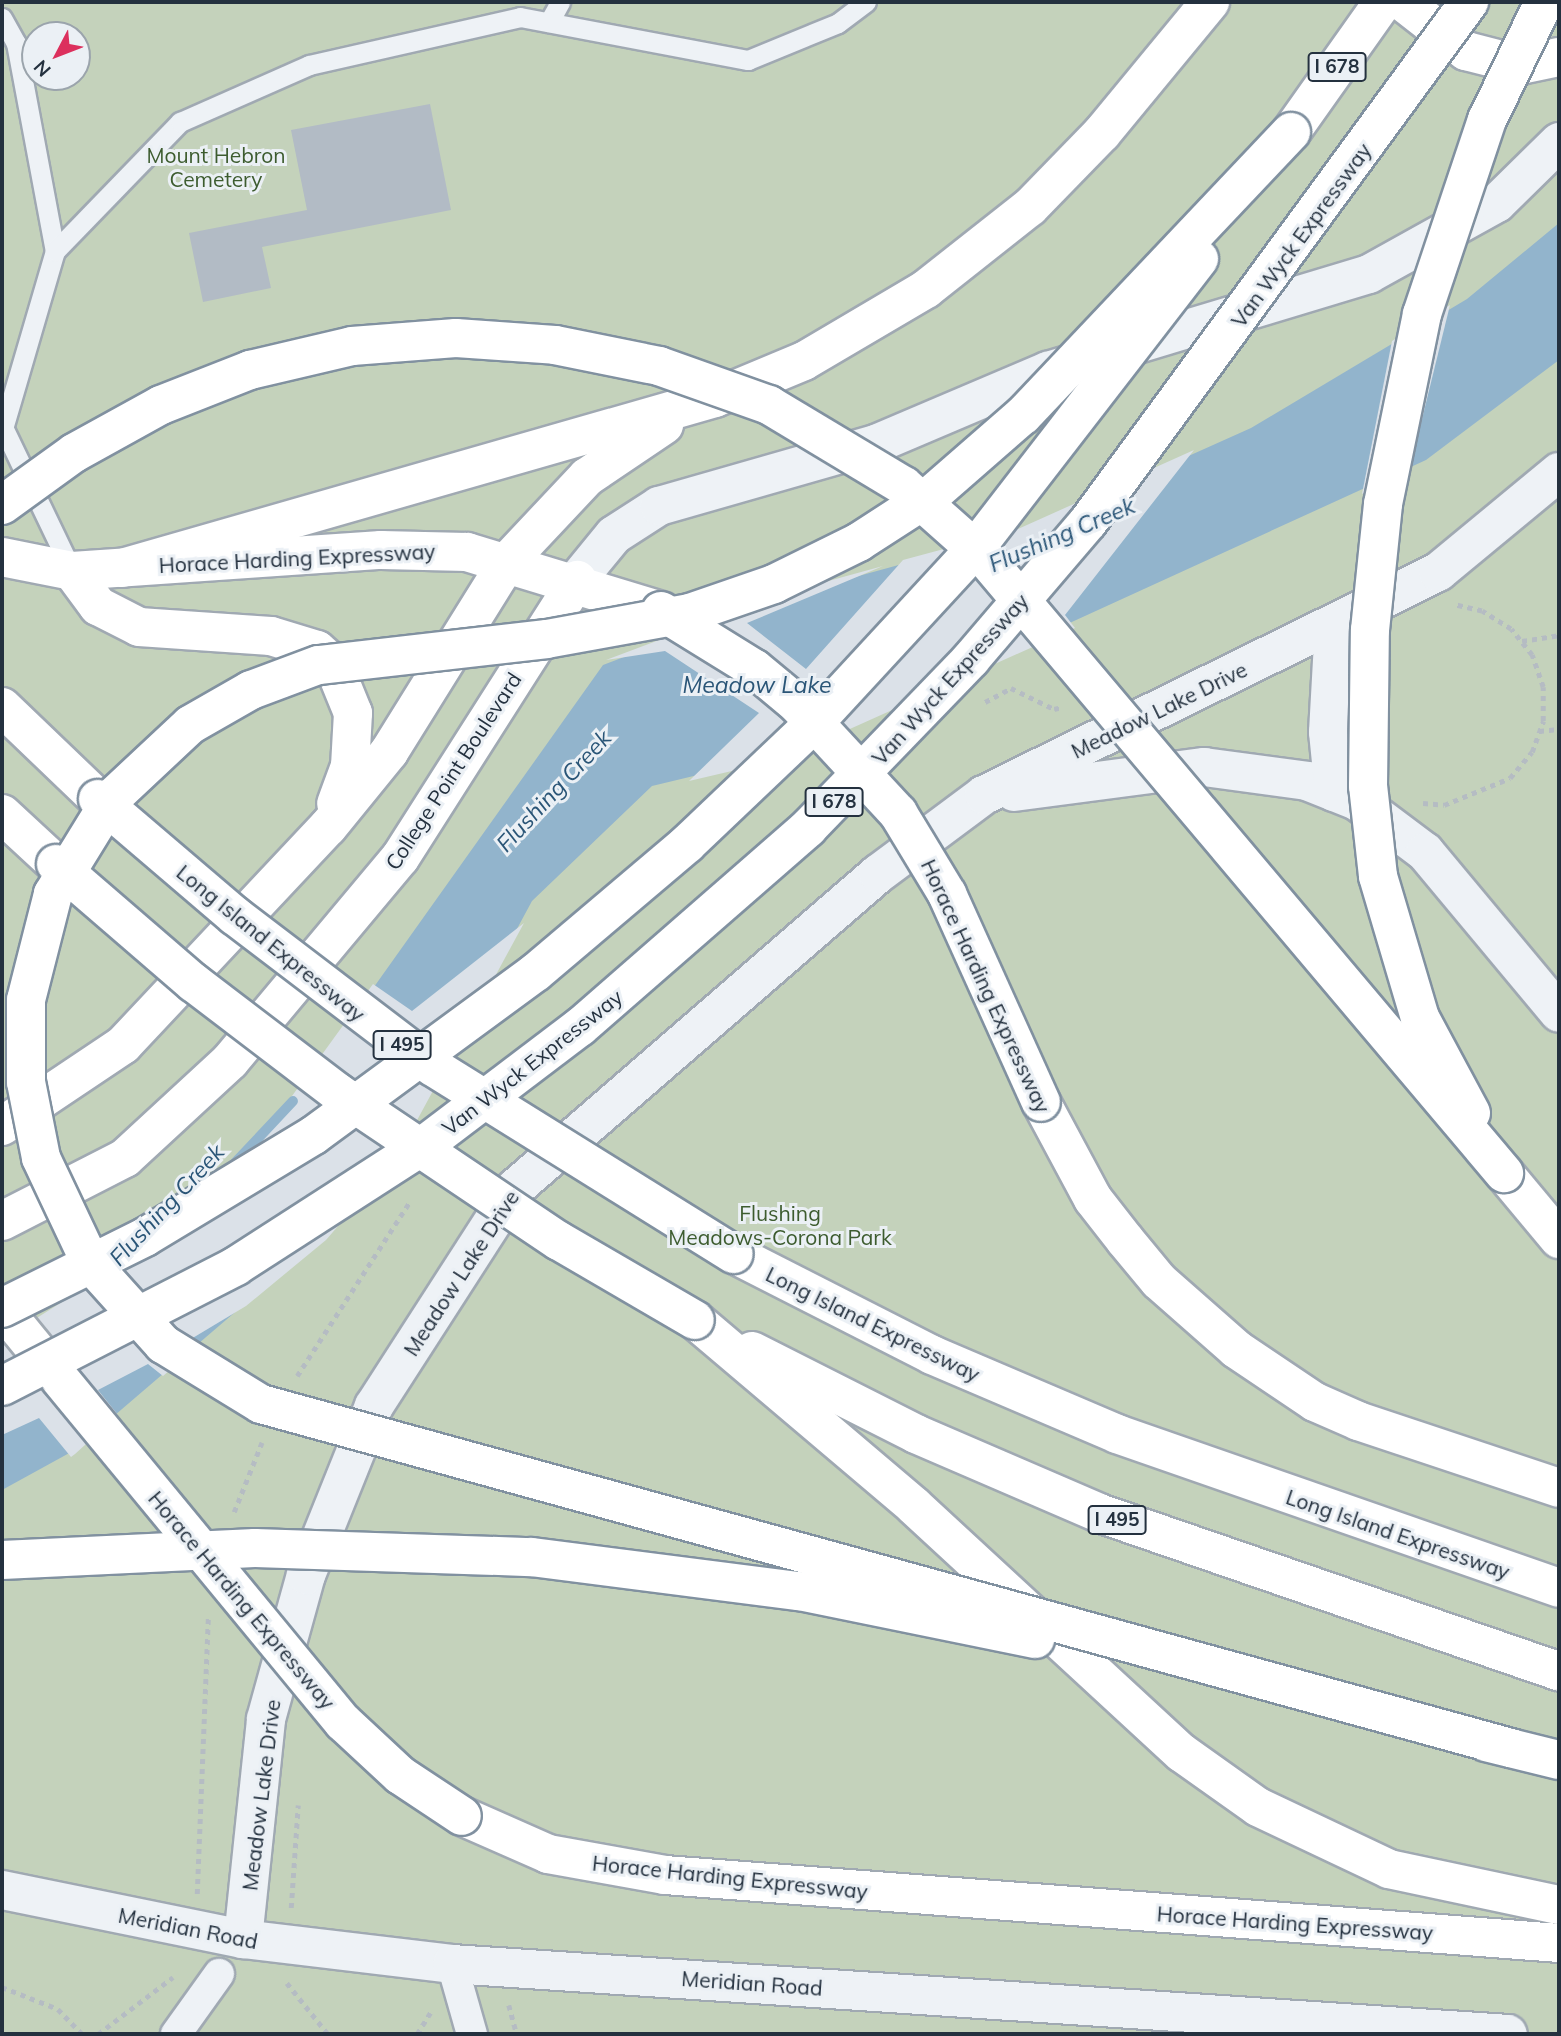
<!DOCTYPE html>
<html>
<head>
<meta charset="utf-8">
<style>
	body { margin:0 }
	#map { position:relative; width:1561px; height:2036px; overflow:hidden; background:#dbe1e8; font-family:Mulish,sans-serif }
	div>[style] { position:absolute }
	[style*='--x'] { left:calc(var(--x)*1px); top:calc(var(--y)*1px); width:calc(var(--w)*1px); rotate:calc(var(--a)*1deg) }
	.green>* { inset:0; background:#c4d2bb }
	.water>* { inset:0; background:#92b4cc }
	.pier>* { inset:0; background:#dbe1e8 }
	.stream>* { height:10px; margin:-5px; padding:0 5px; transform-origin:5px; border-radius:5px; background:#92b4cc }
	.building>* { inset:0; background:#b2bbc5 }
	.path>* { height:4.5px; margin-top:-2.25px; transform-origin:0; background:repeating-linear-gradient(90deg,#b5bcc3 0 5px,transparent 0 10px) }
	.roads { filter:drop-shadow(2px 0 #a0a9b2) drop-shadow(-2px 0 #a0a9b2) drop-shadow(0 2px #a0a9b2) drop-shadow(0 -2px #a0a9b2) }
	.service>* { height:19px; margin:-9.5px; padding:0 9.5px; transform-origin:9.5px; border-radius:9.5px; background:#eef2f6 }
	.pedestrian>* { height:30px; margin:-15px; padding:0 15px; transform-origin:15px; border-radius:15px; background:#eef2f6 }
	.minor>* { height:38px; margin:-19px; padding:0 19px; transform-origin:19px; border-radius:19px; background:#eef2f6 }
	.tertiary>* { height:38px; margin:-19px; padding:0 19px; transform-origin:19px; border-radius:19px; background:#eef2f6 }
	.secondary>* { height:38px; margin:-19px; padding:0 19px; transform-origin:19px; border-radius:19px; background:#fff }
	.motorway>* { height:38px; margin:-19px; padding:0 19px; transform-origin:19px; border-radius:19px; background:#fff }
	.bridges { filter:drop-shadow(2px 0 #8191a0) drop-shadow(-2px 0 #8191a0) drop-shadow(0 2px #8191a0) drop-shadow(0 -2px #8191a0) }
	.secondary-bridge>* { height:38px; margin:-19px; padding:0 19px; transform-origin:19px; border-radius:19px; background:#fff }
	.motorway-bridge>* { height:38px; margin:-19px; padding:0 19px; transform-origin:19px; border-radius:19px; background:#fff }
	span { translate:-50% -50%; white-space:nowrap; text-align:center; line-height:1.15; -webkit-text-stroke:6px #ebf0f5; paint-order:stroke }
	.shield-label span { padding:2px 5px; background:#ebf0f5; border:2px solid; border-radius:5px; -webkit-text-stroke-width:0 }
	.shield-label { font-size:19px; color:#24313f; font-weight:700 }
	.park-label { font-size:21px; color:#3d5c2f }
	.street-label { font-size:21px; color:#24313f }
	.water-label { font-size:23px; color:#2a5577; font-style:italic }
	.frame { position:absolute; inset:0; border:4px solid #24313f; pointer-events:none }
	.north { position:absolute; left:21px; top:21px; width:70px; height:70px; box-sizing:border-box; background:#ebf0f5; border:2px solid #9ba4ac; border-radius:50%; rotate:228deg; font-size:19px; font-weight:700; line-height:28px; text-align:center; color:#24313f }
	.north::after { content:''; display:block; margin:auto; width:24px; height:32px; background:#dc305d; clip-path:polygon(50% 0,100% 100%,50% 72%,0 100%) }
</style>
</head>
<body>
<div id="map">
	<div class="green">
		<div style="clip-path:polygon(evenodd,2px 2px,1559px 2px,1559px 2034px,2px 2034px,2px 2px,35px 35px,77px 35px,77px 77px,35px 77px,35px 35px)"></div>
	</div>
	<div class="water">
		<div style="clip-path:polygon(1559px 223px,1559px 360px,1426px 460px,781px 755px,652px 786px,532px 901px,394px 1157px,323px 1237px,73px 1451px,2px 1490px,2px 1344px,174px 1236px,295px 1098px,603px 665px,782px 597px,1019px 532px,1251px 428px,1467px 299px)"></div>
	</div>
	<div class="pier">
		<div style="clip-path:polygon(1450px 305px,1409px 472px,1362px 494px,1392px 341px)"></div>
		<div style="clip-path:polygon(1194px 450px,1065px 615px,1075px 628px,783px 759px,689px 781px,759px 713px,665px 651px,606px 660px,781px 594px,883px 566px,747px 623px,806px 669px,903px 560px,1018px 529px)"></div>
		<div style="clip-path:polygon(524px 923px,396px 1159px,326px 1240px,246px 1306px,191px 1339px,198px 1346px,163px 1376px,148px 1364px,98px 1390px,118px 1415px,75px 1454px,71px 1457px,39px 1418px,2px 1435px,2px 1340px,171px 1233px,292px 1096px,373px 984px,412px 1011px)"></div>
	</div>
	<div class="stream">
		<div style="--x:232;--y:1166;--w:89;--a:-46.8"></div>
	</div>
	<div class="building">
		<div style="clip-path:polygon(430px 104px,451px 210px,262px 247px,271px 288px,203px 302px,189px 233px,307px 210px,291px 130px)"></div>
	</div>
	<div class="path">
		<div style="--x:1522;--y:641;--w:37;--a:-9"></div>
		<div style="--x:985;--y:702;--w:30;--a:-28"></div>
		<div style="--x:1011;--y:688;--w:48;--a:26"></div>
		<div style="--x:1054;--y:709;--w:8;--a:-14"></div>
		<div style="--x:1539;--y:731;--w:20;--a:-6"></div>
		<div style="--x:1423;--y:803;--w:21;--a:5"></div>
		<div style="--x:1444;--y:805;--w:71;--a:-22.2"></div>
		<div style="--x:1510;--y:778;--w:34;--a:-50"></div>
		<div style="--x:1532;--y:752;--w:33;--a:-70"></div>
		<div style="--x:1543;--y:721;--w:34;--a:-90"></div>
		<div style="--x:1543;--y:687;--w:34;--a:-109"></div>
		<div style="--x:1532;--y:655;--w:33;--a:-129"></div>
		<div style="--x:1511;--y:629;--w:34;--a:-148"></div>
		<div style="--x:1482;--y:611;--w:28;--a:-167"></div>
		<div style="--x:297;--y:1376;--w:208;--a:-57.1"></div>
		<div style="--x:234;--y:1512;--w:75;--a:-68.2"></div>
		<div style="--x:197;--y:1894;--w:278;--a:-87.7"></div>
		<div style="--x:291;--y:1908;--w:103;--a:-86.1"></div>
		<div style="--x:287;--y:1983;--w:65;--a:51.2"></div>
		<div style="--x:2;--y:1987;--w:60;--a:21.4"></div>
		<div style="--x:58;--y:2009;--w:35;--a:46"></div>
		<div style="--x:509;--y:2005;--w:30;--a:75"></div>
		<div style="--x:98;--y:2034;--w:94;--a:-37.2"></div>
		<div style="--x:417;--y:2034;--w:25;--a:-58"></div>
	</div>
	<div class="roads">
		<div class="service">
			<div style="--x:2;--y:18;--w:29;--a:61"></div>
			<div style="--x:16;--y:43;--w:212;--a:79.4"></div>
			<div style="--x:549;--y:22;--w:23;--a:-61"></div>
			<div style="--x:3;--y:427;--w:160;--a:64.4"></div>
			<div style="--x:2;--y:432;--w:189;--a:-73.7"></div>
			<div style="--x:55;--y:251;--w:180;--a:-45.9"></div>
			<div style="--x:180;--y:122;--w:141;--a:-23.8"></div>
			<div style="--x:309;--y:65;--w:216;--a:-12.8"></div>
			<div style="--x:520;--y:17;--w:232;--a:10.7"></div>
			<div style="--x:748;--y:60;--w:97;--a:-22.3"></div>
			<div style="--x:838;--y:23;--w:35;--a:-37"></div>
		</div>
		<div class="pedestrian">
			<div style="--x:452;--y:1964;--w:73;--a:74.1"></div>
			<div style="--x:176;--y:2034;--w:74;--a:-54.4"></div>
		</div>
		<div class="minor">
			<div style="--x:1014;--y:792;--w:192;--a:-7.5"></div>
			<div style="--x:1204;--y:767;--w:104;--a:7.7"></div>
			<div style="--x:1307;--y:781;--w:54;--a:21.8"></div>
			<div style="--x:1357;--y:801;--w:85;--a:36.9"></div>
			<div style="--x:1425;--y:852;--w:209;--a:50.2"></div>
			<div style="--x:1334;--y:792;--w:60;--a:-95.7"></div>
			<div style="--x:1328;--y:732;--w:108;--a:-86.8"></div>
			<div style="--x:2;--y:1890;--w:246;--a:11.5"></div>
			<div style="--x:243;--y:1939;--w:210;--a:6.8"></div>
			<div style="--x:452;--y:1964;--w:1058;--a:3.79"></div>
			<div style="--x:243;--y:1939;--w:221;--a:-84"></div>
			<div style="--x:266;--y:1719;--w:149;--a:-74.5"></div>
			<div style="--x:306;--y:1575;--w:182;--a:-68.1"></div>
			<div style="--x:374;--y:1406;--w:257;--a:-57.2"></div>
			<div style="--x:513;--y:1190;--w:483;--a:-40.9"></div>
			<div style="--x:878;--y:874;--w:132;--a:-36.7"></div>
			<div style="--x:984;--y:795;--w:506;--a:-26.16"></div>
			<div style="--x:1438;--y:572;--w:157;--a:-39.6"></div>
		</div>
		<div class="tertiary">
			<div style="--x:577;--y:580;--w:58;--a:-50.6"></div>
			<div style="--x:614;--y:535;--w:54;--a:-32.8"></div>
			<div style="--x:659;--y:506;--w:228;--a:-16"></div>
			<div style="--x:878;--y:443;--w:185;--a:-23"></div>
			<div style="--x:1048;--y:371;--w:335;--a:-16.8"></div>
			<div style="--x:1369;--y:274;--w:146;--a:-29"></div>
			<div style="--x:1497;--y:203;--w:87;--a:-44.5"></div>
		</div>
		<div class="secondary">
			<div style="--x:2;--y:557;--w:71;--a:11.3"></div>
			<div style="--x:72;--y:571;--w:310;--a:-3.9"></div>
			<div style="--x:381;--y:550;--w:86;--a:1.3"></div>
			<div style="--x:467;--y:552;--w:203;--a:16.9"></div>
			<div style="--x:72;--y:571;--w:44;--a:53.4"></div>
			<div style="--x:98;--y:606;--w:46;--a:27.1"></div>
			<div style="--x:139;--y:627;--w:132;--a:3.9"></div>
			<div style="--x:271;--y:636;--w:48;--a:16.9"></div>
			<div style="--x:317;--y:650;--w:21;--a:41"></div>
			<div style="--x:333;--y:664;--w:53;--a:67.8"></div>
			<div style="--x:353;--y:713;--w:53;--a:93.2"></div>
			<div style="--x:350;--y:766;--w:40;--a:110.2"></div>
			<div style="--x:1041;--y:1102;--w:110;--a:61.8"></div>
			<div style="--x:1093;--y:1199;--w:52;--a:52"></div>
			<div style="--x:1125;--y:1240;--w:53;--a:50.3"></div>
			<div style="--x:1159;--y:1281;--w:103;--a:41.4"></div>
			<div style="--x:1236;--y:1349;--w:95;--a:33.9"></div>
			<div style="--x:1315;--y:1402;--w:47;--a:23.8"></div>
			<div style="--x:1358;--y:1421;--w:212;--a:18.4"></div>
			<div style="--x:2;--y:1126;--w:146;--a:-33.8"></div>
			<div style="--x:123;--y:1045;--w:299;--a:-46.8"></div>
			<div style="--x:328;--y:827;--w:97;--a:-50.9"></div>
			<div style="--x:389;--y:752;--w:225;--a:-58.1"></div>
			<div style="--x:2;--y:1221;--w:138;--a:-27.1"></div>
			<div style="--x:125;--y:1158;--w:143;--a:-42.7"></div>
			<div style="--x:230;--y:1061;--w:265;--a:-50.1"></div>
			<div style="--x:400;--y:858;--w:330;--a:-57.5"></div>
			<div style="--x:2;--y:1308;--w:92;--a:50.8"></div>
			<div style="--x:462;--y:1816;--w:94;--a:23.8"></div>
			<div style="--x:548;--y:1854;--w:119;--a:10.2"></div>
			<div style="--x:665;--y:1875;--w:897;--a:4.35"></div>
		</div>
		<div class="motorway">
			<div style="--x:1403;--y:2;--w:80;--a:37.9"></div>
			<div style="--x:1466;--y:51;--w:57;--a:14.3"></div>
			<div style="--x:1521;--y:65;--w:39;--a:-12"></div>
			<div style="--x:1291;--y:132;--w:159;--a:-54.7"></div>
			<div style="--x:508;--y:561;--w:115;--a:-46.8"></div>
			<div style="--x:587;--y:477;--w:93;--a:-34"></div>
			<div style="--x:122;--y:568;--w:617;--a:-16"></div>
			<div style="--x:715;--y:398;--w:96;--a:-22.6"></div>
			<div style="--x:804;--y:361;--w:142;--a:-30.5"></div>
			<div style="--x:926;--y:289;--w:132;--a:-38.3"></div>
			<div style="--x:1030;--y:207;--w:103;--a:-45.8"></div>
			<div style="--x:1102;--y:133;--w:170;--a:-50.5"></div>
			<div style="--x:2;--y:707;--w:133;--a:43.8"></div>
			<div style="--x:2;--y:814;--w:74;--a:42.8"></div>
			<div style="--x:1504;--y:1173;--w:86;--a:50.2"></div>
			<div style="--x:734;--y:1254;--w:222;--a:27"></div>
			<div style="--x:932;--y:1355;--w:201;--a:23.1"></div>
			<div style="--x:1117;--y:1434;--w:468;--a:19.2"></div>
			<div style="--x:695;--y:1320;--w:287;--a:40.3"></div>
			<div style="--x:914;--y:1506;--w:364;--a:42.7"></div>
			<div style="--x:1182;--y:1753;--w:93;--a:35.4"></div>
			<div style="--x:1258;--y:1807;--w:145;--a:25.3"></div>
			<div style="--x:1389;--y:1869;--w:174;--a:12"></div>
			<div style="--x:752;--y:1351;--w:184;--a:26.8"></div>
			<div style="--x:916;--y:1434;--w:199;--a:23.3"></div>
			<div style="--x:1099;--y:1513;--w:486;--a:19"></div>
		</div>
	</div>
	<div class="bridges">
		<div class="secondary-bridge">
			<div style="--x:661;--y:611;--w:110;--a:31.7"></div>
			<div style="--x:755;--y:669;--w:55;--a:39.8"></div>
			<div style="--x:797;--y:704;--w:149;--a:47.2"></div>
			<div style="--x:898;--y:813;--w:95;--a:58.8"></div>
			<div style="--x:947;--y:894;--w:228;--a:65.7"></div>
			<div style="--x:60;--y:1379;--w:445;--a:50.5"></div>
			<div style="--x:343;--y:1722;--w:78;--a:42.9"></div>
			<div style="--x:400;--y:1775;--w:74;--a:33.5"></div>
		</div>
		<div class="motorway-bridge">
			<div style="--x:1291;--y:132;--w:390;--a:133.4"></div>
			<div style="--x:1023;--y:415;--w:123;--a:138.9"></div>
			<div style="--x:930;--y:496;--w:85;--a:147.1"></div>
			<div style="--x:859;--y:542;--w:95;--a:153.7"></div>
			<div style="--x:774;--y:584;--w:89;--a:161"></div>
			<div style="--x:690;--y:613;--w:145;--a:169.7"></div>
			<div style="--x:547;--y:639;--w:230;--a:173.5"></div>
			<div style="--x:318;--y:665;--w:72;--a:159.5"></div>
			<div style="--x:251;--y:690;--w:70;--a:150.2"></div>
			<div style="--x:190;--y:725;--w:107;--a:136.9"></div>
			<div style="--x:112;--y:798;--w:113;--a:121.6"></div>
			<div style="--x:53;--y:894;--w:109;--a:104.3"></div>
			<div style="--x:26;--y:1000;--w:82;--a:90"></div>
			<div style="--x:26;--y:1082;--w:77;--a:78.8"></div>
			<div style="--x:41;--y:1158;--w:117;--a:64.7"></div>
			<div style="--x:91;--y:1264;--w:108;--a:48"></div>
			<div style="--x:163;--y:1344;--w:115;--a:31.5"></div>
			<div style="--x:261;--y:1404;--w:1296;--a:15.39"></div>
			<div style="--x:2;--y:505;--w:89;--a:-35.8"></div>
			<div style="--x:74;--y:453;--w:99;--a:-28.9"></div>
			<div style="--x:161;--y:405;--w:96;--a:-21.5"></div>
			<div style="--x:250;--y:370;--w:105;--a:-13.2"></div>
			<div style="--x:352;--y:346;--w:104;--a:-4.4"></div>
			<div style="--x:456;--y:338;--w:99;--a:4"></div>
			<div style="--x:555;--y:345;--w:106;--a:11.4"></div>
			<div style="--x:659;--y:366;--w:117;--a:19.5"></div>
			<div style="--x:769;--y:405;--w:157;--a:31"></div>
			<div style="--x:904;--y:486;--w:108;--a:41.6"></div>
			<div style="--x:985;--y:558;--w:805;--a:49.84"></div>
			<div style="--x:98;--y:799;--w:180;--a:40.5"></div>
			<div style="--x:235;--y:916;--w:249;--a:37.3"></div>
			<div style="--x:433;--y:1067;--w:354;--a:31.9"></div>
			<div style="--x:56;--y:864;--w:182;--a:40.8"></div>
			<div style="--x:194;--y:983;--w:180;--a:37.3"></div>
			<div style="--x:337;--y:1092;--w:267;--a:33.9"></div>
			<div style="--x:559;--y:1241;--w:157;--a:30.2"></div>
			<div style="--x:1471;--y:1113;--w:108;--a:-118.2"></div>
			<div style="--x:1420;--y:1018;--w:148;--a:-106.5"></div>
			<div style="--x:1378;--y:876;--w:91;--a:-96.3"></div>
			<div style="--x:1368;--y:786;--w:156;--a:-89.3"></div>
			<div style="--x:1370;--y:630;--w:127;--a:-84.1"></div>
			<div style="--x:1383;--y:504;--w:194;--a:-78.4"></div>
			<div style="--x:1422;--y:314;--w:205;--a:-71.5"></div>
			<div style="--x:1487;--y:120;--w:131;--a:-64.2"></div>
			<div style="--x:2;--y:1308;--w:160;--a:-26.4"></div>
			<div style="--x:145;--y:1237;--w:197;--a:-31.1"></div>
			<div style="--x:314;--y:1135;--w:275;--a:-36.3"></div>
			<div style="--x:536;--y:972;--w:198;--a:-40.3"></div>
			<div style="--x:687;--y:844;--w:178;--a:-43.6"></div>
			<div style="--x:816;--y:721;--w:233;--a:-47.3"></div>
			<div style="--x:974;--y:550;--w:368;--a:-52.3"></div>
			<div style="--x:2;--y:1386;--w:263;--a:-27.1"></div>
			<div style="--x:236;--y:1266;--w:227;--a:-32.8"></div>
			<div style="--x:427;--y:1143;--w:192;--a:-37.2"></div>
			<div style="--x:580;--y:1027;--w:303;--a:-41.1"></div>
			<div style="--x:808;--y:828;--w:235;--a:-46"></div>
			<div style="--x:971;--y:659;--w:180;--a:-49.5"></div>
			<div style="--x:1088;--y:522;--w:645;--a:-53.77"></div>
			<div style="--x:2;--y:1560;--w:253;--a:-2.7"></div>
			<div style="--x:255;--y:1548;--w:277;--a:1.9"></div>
			<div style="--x:532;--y:1557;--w:269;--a:7.3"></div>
			<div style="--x:799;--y:1591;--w:241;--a:11.5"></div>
			<div style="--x:1486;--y:1742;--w:75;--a:13.9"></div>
		</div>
	</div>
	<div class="shield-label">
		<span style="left:1337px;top:67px">I 678</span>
		<span style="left:834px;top:802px">I 678</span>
		<span style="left:402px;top:1045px">I 495</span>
		<span style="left:1117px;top:1520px">I 495</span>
	</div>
	<div class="park-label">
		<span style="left:216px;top:167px">Mount Hebron<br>Cemetery</span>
		<span style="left:780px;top:1225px">Flushing<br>Meadows-Corona Park</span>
	</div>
	<div class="street-label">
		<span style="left:1301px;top:235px;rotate:-54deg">Van Wyck Expressway</span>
		<span style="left:297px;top:558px;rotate:-3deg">Horace Harding Expressway</span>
		<span style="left:950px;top:679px;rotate:-48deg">Van Wyck Expressway</span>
		<span style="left:1159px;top:710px;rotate:-26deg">Meadow Lake Drive</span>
		<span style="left:453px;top:771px;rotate:-57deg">College Point Boulevard</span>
		<span style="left:271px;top:943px;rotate:39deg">Long Island Expressway</span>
		<span style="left:986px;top:986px;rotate:65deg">Horace Harding Expressway</span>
		<span style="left:532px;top:1062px;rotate:-38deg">Van Wyck Expressway</span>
		<span style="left:461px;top:1273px;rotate:-57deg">Meadow Lake Drive</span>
		<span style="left:873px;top:1324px;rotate:26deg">Long Island Expressway</span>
		<span style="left:1398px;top:1534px;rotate:19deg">Long Island Expressway</span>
		<span style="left:242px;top:1600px;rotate:50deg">Horace Harding Expressway</span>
		<span style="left:261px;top:1795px;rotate:-83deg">Meadow Lake Drive</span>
		<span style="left:730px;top:1877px;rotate:6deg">Horace Harding Expressway</span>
		<span style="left:1295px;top:1923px;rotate:4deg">Horace Harding Expressway</span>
		<span style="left:188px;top:1928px;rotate:11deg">Meridian Road</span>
		<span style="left:752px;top:1983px;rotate:4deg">Meridian Road</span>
	</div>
	<div class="water-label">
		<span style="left:1062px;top:535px;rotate:-23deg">Flushing Creek</span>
		<span style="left:757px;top:685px">Meadow Lake</span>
		<span style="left:554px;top:791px;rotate:-47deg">Flushing Creek</span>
		<span style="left:167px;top:1205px;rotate:-47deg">Flushing Creek</span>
	</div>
	<div class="frame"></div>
	<div class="north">N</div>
</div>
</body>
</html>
